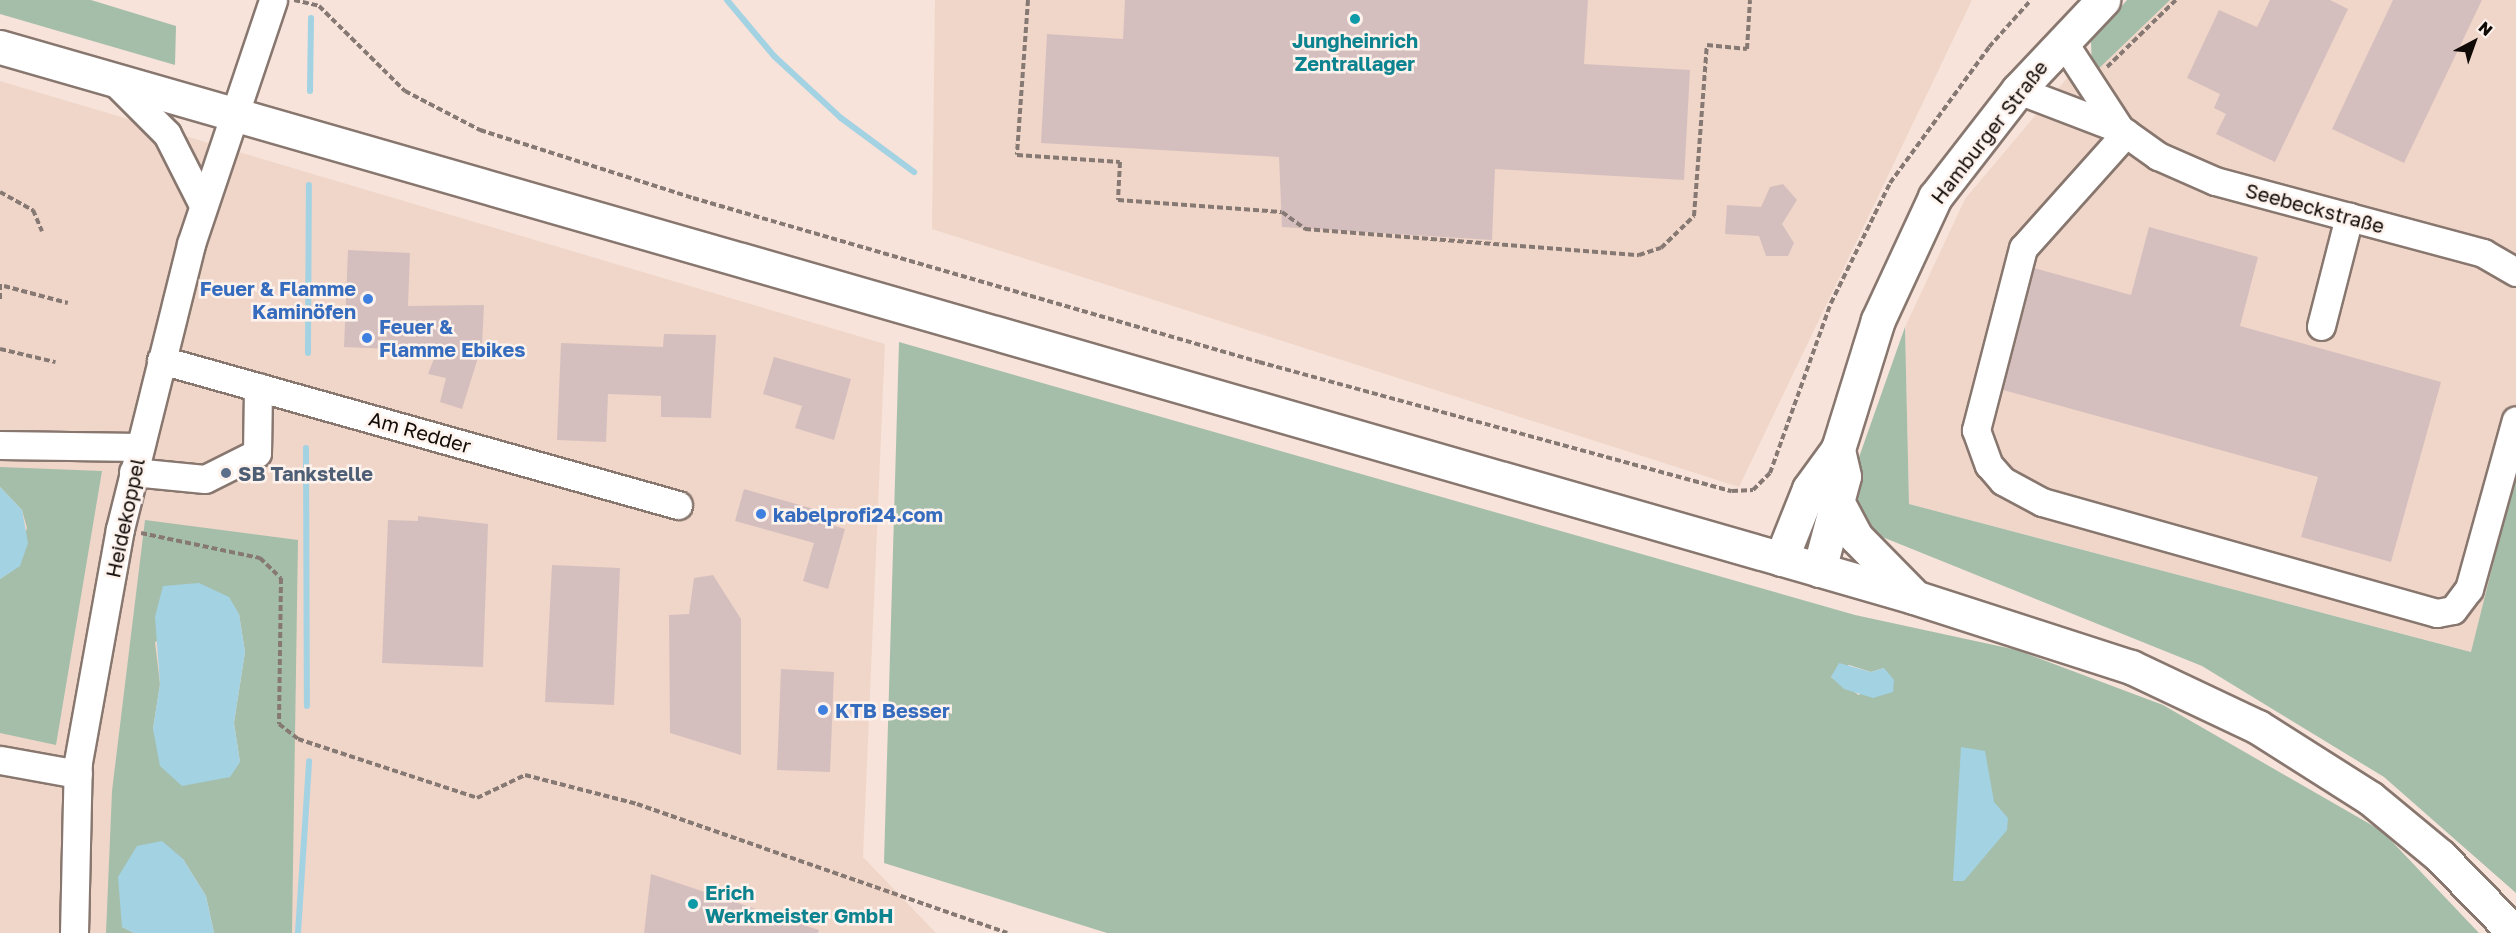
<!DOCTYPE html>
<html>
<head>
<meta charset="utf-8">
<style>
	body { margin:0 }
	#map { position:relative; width:2516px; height:933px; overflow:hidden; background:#f7e3da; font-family:"Golos Text",sans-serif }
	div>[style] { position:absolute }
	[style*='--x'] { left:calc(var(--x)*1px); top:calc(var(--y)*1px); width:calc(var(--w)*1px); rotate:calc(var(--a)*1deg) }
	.built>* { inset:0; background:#f0d6c9 }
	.green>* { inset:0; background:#a5beaa }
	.water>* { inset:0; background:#a3d2e3 }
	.stream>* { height:6px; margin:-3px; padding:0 3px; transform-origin:3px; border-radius:3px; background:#a3d2e3 }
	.building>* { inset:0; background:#d5bfbe }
	.path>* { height:4px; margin-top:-2px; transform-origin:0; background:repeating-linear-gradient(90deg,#867973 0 6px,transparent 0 9px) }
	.roads { filter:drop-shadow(2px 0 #88776f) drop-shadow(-2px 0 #88776f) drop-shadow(0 2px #88776f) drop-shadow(0 -2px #88776f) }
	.minor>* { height:27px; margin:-13.5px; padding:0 13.5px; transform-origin:13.5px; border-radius:13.5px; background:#fff }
	.major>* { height:33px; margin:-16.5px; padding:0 16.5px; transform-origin:16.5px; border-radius:16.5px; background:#fff }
	.dots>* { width:16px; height:16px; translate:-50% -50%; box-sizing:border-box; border:3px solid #fef2ed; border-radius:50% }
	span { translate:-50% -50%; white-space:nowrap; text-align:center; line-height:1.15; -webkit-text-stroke:5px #fef2ed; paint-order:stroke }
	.culture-label { font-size:20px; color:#0d838f; font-weight:700 }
	.left { translate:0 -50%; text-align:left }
	.street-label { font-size:20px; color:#100a07 }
	.shop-label { font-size:20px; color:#366cbe; font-weight:700 }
	.right { translate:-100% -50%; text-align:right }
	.service-label { font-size:20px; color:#4e5e75; font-weight:700 }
	.north { position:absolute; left:2444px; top:12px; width:60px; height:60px; -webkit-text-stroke:4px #fef2ed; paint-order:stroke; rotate:41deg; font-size:16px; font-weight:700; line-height:24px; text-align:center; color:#100a07 }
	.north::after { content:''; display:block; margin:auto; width:21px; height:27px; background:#100a07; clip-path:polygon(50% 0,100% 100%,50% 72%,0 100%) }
</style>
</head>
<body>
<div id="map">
	<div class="built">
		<div style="clip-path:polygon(935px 0,1972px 0,1739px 487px,932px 229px)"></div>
		<div style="clip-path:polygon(2166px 0,2516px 0,2516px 472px,2472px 652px,1909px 504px,1905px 327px,1965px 199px,2072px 72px)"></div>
		<div style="clip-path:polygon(0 81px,885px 344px,863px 857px,936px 933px,0 933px)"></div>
	</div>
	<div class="green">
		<div style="clip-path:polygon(0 0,91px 0,176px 26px,175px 65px,0 14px)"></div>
		<div style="clip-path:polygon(2127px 0,2170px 0,2092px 75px,2091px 41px)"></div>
		<div style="clip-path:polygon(1905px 327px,1909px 504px,2471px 652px,2516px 472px,2516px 893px,2384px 777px,2202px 666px,1860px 528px,1852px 477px)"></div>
		<div style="clip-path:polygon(evenodd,899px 342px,1855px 615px,2017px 650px,2163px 705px,2382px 831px,2479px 933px,1107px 933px,884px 863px,899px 342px,1849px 665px,1871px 672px,1884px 668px,1859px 695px,1831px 677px,1849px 665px)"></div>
		<div style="clip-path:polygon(0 467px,102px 471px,56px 745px,0 733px,0 579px,12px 571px,27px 528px,22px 510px,0 487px)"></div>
		<div style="clip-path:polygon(evenodd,145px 520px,298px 540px,292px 933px,214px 933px,206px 896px,183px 859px,122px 927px,134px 933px,106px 933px,112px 791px,145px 520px,239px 614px,245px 652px,234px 723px,240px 762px,153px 729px,160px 684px,155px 642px,239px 614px)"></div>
	</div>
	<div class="water">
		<div style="clip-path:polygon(0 487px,22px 510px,28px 543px,20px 566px,0 579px)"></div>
		<div style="clip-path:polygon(199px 583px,229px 597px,239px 614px,245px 652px,234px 723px,240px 762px,230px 777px,182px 786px,160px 766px,153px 729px,160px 684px,155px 617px,163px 586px)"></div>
		<div style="clip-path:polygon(1839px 663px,1871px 672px,1884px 668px,1894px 680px,1893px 692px,1873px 698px,1844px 689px,1831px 677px)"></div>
		<div style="clip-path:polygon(1961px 747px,1985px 751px,1994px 802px,2008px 818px,2007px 830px,1964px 881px,1953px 881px)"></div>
		<div style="clip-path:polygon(162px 841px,183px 859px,206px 896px,214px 933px,134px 933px,122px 927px,118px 877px,137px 846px)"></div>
	</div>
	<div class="stream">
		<div style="--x:727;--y:0;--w:73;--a:50"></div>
		<div style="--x:774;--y:56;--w:91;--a:42.8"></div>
		<div style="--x:841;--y:118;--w:91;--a:36.5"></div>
		<div style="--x:310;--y:91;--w:73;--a:-89.2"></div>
		<div style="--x:308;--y:353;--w:168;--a:-89.7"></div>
		<div style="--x:306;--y:448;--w:258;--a:89.8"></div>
		<div style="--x:298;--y:933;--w:172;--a:-86.3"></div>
	</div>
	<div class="building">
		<div style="clip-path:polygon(1125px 0,1588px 0,1584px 64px,1690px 70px,1684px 180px,1495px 169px,1492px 240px,1282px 227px,1279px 157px,1041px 143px,1047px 34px,1123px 39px)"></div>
		<div style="clip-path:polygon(2270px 0,2330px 0,2348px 9px,2275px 162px,2216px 134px,2226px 114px,2214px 108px,2220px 94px,2187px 78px,2219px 10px,2257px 27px)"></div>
		<div style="clip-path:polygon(2393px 0,2482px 0,2404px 163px,2332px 129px)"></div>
		<div style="clip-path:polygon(1783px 184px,1797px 200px,1782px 224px,1794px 243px,1788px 256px,1766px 256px,1759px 236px,1725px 234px,1727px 205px,1761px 207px,1770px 187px)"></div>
		<div style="clip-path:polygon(2149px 227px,2258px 257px,2240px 326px,2441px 382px,2391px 562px,2301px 537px,2318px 477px,2003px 390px,2034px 268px,2131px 295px)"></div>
		<div style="clip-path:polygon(348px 250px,410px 253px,408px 306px,484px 305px,482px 345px,462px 409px,440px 402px,446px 378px,428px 374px,437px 351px,344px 347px)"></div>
		<div style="clip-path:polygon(664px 334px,716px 335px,711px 418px,661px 417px,661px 396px,608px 394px,606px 442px,557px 440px,561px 343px,663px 347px)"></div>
		<div style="clip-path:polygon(774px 357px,851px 379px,834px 440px,795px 428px,802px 406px,763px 394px)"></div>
		<div style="clip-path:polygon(744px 489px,814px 509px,811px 519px,845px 529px,828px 589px,803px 581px,814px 543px,735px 521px)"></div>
		<div style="clip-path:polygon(418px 516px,488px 524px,483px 667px,382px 663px,388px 520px,418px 521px)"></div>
		<div style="clip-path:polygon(552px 565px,620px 568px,614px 705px,545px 702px)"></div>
		<div style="clip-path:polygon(713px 575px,741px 619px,741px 755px,670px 733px,669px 615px,689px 614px,694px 578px)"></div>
		<div style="clip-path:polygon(781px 669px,834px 672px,830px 772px,777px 770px)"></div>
		<div style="clip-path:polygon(651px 874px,819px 930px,818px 933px,644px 933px)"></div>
	</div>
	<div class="path">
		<div style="--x:294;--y:0;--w:26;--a:13"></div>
		<div style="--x:319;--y:6;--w:121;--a:44.7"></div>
		<div style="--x:405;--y:91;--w:85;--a:27.5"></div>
		<div style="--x:480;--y:130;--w:224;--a:17.7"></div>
		<div style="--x:693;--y:198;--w:589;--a:16.16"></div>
		<div style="--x:1259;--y:362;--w:490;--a:15.3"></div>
		<div style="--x:1732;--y:491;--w:21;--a:-3"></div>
		<div style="--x:1753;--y:490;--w:24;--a:-45"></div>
		<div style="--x:1770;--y:473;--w:181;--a:-70.3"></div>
		<div style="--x:1831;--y:303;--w:134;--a:-63.8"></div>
		<div style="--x:1890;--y:183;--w:168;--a:-53.9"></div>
		<div style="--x:1989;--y:47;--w:63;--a:-48.2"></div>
		<div style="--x:1028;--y:0;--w:155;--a:94.1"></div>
		<div style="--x:1017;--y:155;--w:103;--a:3.9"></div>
		<div style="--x:1120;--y:162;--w:38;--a:93"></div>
		<div style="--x:1118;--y:200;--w:164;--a:4.2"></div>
		<div style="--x:1282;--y:212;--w:29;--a:36"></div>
		<div style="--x:1305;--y:229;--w:335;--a:4.5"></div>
		<div style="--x:1639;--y:255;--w:23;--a:-18"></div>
		<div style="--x:1661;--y:248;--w:46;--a:-44.1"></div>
		<div style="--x:1694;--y:216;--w:171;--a:-85.7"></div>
		<div style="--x:1707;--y:45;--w:40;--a:5.7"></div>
		<div style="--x:1747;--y:49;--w:49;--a:-86.5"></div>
		<div style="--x:2107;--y:67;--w:96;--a:-44.2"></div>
		<div style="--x:0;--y:192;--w:38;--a:29"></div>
		<div style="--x:33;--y:210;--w:23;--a:67"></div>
		<div style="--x:0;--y:284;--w:15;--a:90"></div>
		<div style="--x:4;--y:286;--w:66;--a:14.9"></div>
		<div style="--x:0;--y:349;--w:57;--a:13.3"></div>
		<div style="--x:141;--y:533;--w:122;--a:11.9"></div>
		<div style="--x:260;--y:558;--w:29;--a:44"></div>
		<div style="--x:281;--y:578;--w:146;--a:90.8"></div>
		<div style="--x:279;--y:724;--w:24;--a:38"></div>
		<div style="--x:298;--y:739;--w:188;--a:18.2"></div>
		<div style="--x:477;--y:798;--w:53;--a:-25.6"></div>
		<div style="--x:525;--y:775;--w:116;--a:14.5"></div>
		<div style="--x:637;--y:804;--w:392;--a:19.2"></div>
	</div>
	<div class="roads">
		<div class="minor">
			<div style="--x:2062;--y:40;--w:106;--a:56.9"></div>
			<div style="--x:111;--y:78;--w:79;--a:45"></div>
			<div style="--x:167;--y:134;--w:80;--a:63.1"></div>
			<div style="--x:2018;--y:90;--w:109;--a:20.9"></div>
			<div style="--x:2120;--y:129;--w:47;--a:35.4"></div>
			<div style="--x:2158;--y:156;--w:62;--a:23.7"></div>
			<div style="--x:2215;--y:181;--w:278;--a:15"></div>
			<div style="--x:2483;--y:253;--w:38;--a:30"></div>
			<div style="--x:2126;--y:133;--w:154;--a:131.8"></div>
			<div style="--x:2023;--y:248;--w:188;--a:104.5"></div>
			<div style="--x:1976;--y:430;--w:37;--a:70"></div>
			<div style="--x:1989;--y:465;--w:21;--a:49"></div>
			<div style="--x:2003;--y:481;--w:44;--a:28.3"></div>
			<div style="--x:2042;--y:502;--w:410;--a:15.7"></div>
			<div style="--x:2437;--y:613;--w:16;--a:-11"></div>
			<div style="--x:2453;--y:610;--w:26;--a:-53"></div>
			<div style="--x:2469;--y:589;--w:175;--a:-74.5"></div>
			<div style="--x:2321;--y:326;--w:113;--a:-75.6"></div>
			<div style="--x:161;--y:360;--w:537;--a:15.67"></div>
			<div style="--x:0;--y:445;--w:140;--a:0.8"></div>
			<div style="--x:133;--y:472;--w:72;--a:5.6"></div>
			<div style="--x:205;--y:479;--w:58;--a:-26.6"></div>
			<div style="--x:257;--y:453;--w:66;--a:-89.1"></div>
			<div style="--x:0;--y:760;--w:79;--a:10.2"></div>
			<div style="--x:74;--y:933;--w:171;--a:-88.7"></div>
			<div style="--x:78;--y:762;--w:237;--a:-79.8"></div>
			<div style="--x:120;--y:529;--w:294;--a:-76"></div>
			<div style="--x:191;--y:244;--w:257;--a:-71.4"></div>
		</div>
		<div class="major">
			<div style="--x:0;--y:47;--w:1991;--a:16.03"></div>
			<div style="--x:1914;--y:597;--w:228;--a:17.9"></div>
			<div style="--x:2131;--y:667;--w:140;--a:25.3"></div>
			<div style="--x:2258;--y:727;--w:133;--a:32.4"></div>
			<div style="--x:2370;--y:798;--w:91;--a:39.6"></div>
			<div style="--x:2440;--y:856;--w:107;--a:45.8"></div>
			<div style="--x:1839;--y:505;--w:36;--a:62"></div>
			<div style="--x:1856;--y:537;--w:81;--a:45.5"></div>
			<div style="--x:1781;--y:559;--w:75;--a:-68.2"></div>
			<div style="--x:1809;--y:489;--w:49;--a:-54.1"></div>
			<div style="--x:1838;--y:449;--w:135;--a:-72.8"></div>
			<div style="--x:1878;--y:320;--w:136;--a:-65.1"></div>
			<div style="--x:1935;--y:197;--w:135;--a:-52.2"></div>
			<div style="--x:2018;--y:90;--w:124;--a:-46.6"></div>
			<div style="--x:1819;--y:570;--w:97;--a:-75.1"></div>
			<div style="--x:1844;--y:476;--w:28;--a:-103"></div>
		</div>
	</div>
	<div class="dots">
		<div style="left:1355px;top:19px;background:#0f9aa8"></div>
		<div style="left:368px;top:299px;background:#3f7fe0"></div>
		<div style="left:367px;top:338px;background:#3f7fe0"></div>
		<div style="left:226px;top:473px;background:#5c6f8a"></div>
		<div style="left:761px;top:514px;background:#3f7fe0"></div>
		<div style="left:823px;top:710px;background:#3f7fe0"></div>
		<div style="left:693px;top:904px;background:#0f9aa8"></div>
	</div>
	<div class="culture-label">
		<span style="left:1355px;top:52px">Jungheinrich<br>Zentrallager</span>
		<span class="left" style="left:705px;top:904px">Erich<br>Werkmeister GmbH</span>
	</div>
	<div class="street-label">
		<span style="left:1989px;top:132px;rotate:-52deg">Hamburger Straße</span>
		<span style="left:2315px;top:208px;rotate:15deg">Seebeckstraße</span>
		<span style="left:420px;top:432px;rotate:16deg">Am Redder</span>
		<span style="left:125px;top:518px;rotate:-78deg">Heidekoppel</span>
	</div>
	<div class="shop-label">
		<span class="right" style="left:356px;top:300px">Feuer &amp; Flamme<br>Kaminöfen</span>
		<span class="left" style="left:379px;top:338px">Feuer &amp;<br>Flamme Ebikes</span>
		<span class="left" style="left:773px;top:514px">kabelprofi24.com</span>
		<span class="left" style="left:835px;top:710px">KTB Besser</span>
	</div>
	<div class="service-label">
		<span class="left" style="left:238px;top:473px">SB Tankstelle</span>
	</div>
	<div class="north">N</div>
</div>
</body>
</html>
